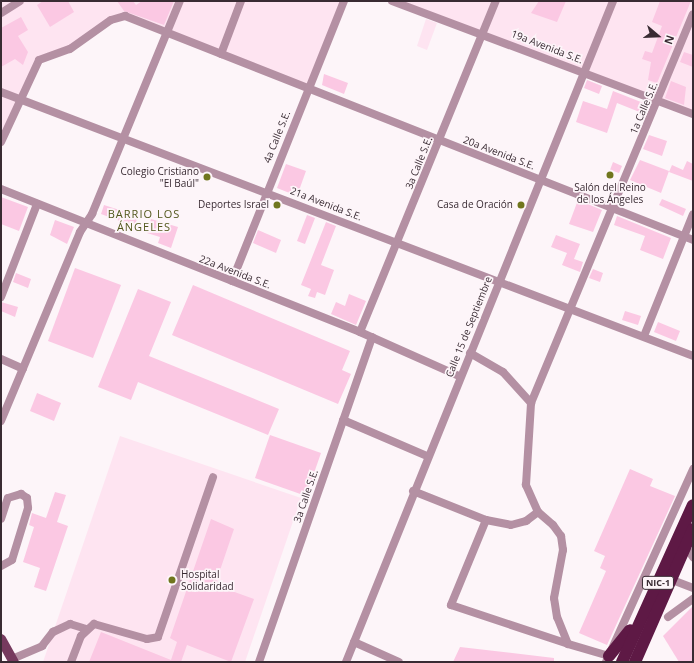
<!DOCTYPE html>
<html>
<head>
<meta charset="utf-8">
<style>
	body { margin:0 }
	#map { position:relative; width:694px; height:663px; overflow:hidden; background:#fdf5f9; font-family:"Open Sans",sans-serif }
	div>[style] { position:absolute }
	[style*='--x'] { left:calc(var(--x)*1px); top:calc(var(--y)*1px); width:calc(var(--w)*1px); rotate:calc(var(--a)*1deg) }
	.built>* { inset:0; background:#fee4f1 }
	.building>* { inset:0; background:#fbc8e3 }
	.minor>* { height:8px; margin:-4px; padding:0 4px; transform-origin:4px; border-radius:4px; background:#b490a3 }
	.major>* { height:10px; margin:-5px; padding:0 5px; transform-origin:5px; border-radius:5px; background:#763a5e }
	.highway>* { height:12px; margin:-6px; padding:0 6px; transform-origin:6px; border-radius:6px; background:#5e1945 }
	.dots>* { width:11px; height:11px; translate:-50% -50%; box-sizing:border-box; border:2px solid #fdf5f9; border-radius:50% }
	span { translate:-50% -50%; white-space:nowrap; text-align:center; line-height:1.15; -webkit-text-stroke:3.5px #fdf5f9; paint-order:stroke }
	.shield-label span { padding:1px 3px; background:#fdf5f9; border:1px solid; border-radius:3px; -webkit-text-stroke-width:0 }
	.shield-label { font-size:9px; color:#392b33; font-weight:700 }
	.street-label { font-size:10px; color:#392b33 }
	.poi-label { font-size:10px; color:#392b33 }
	.right { translate:-100% -50%; text-align:right }
	.left { translate:0 -50%; text-align:left }
	.neighbourhood-label { font-size:11px; color:#52571c; letter-spacing:1px }
	.frame { position:absolute; inset:0; border:2px solid #392b33; pointer-events:none }
	.north { position:absolute; left:638px; top:16px; width:40px; height:40px; -webkit-text-stroke:3px #fdf5f9; paint-order:stroke; rotate:109deg; font-size:11px; font-weight:700; line-height:16px; text-align:center; color:#392b33 }
	.north::after { content:''; display:block; margin:auto; width:14px; height:18px; background:#392b33; clip-path:polygon(50% 0,100% 100%,50% 72%,0 100%) }
</style>
</head>
<body>
<div id="map">
	<div class="built">
		<div style="clip-path:polygon(1px 1px,344px 1px,307px 89px,118px 16px,87px 39px,39px 60px,1px 142px)"></div>
		<div style="clip-path:polygon(392px 1px,693px 1px,693px 114px)"></div>
		<div style="clip-path:polygon(426px 19px,437px 23px,427px 50px,417px 46px)"></div>
		<div style="clip-path:polygon(120px 436px,301px 498px,245px 662px,43px 662px)"></div>
	</div>
	<div class="building">
		<div style="clip-path:polygon(43px 1px,68px 1px,74px 12px,50px 27px,37px 5px)"></div>
		<div style="clip-path:polygon(117px 1px,133px 1px,136px 5px,142px 1px,174px 1px,164px 25px,124px 11px)"></div>
		<div style="clip-path:polygon(539px 1px,566px 1px,557px 22px,531px 13px)"></div>
		<div style="clip-path:polygon(660px 1px,691px 1px,657px 83px,648px 80px,651px 62px,642px 59px,645px 51px,652px 53px,662px 26px,652px 22px)"></div>
		<div style="clip-path:polygon(21px 17px,28px 30px,18px 36px,28px 52px,23px 65px,15px 59px,1px 67px,1px 28px)"></div>
		<div style="clip-path:polygon(684px 52px,693px 55px,693px 67px,680px 62px)"></div>
		<div style="clip-path:polygon(324px 74px,348px 83px,344px 94px,322px 85px)"></div>
		<div style="clip-path:polygon(587px 80px,602px 86px,599px 94px,584px 88px)"></div>
		<div style="clip-path:polygon(671px 81px,686px 87px,684px 105px,665px 98px)"></div>
		<div style="clip-path:polygon(613px 91px,646px 104px,642px 113px,617px 103px,607px 133px,576px 122px,583px 101px,607px 109px)"></div>
		<div style="clip-path:polygon(649px 135px,667px 141px,662px 156px,643px 149px)"></div>
		<div style="clip-path:polygon(640px 160px,669px 171px,661px 193px,630px 180px)"></div>
		<div style="clip-path:polygon(687px 161px,693px 164px,693px 181px,669px 172px,672px 165px,683px 170px)"></div>
		<div style="clip-path:polygon(613px 162px,622px 166px,619px 173px,610px 170px)"></div>
		<div style="clip-path:polygon(286px 164px,306px 171px,297px 196px,277px 188px)"></div>
		<div style="clip-path:polygon(1px 197px,28px 207px,19px 231px,1px 224px)"></div>
		<div style="clip-path:polygon(662px 199px,686px 209px,683px 216px,659px 205px)"></div>
		<div style="clip-path:polygon(578px 200px,602px 210px,593px 232px,569px 224px)"></div>
		<div style="clip-path:polygon(104px 205px,138px 216px,133px 231px,126px 228px,128px 224px,101px 214px)"></div>
		<div style="clip-path:polygon(307px 215px,315px 218px,305px 244px,297px 241px)"></div>
		<div style="clip-path:polygon(617px 216px,671px 238px,663px 259px,640px 250px,645px 236px,614px 225px)"></div>
		<div style="clip-path:polygon(151px 219px,178px 227px,171px 248px,158px 243px,160px 237px,147px 233px)"></div>
		<div style="clip-path:polygon(55px 220px,74px 227px,67px 244px,50px 235px)"></div>
		<div style="clip-path:polygon(326px 222px,336px 226px,321px 265px,334px 270px,325px 295px,317px 292px,315px 298px,308px 296px,311px 289px,301px 285px)"></div>
		<div style="clip-path:polygon(258px 230px,281px 240px,276px 253px,253px 243px)"></div>
		<div style="clip-path:polygon(556px 235px,580px 244px,574px 259px,583px 262px,580px 272px,562px 265px,567px 253px,551px 247px)"></div>
		<div style="clip-path:polygon(75px 268px,121px 285px,93px 358px,48px 341px)"></div>
		<div style="clip-path:polygon(593px 269px,603px 273px,600px 282px,589px 278px)"></div>
		<div style="clip-path:polygon(16px 273px,31px 279px,28px 288px,13px 282px)"></div>
		<div style="clip-path:polygon(193px 285px,350px 351px,342px 370px,351px 374px,338px 404px,172px 335px)"></div>
		<div style="clip-path:polygon(138px 289px,171px 302px,149px 356px,279px 409px,268px 435px,138px 382px,131px 400px,98px 387px)"></div>
		<div style="clip-path:polygon(349px 294px,366px 301px,356px 325px,331px 314px,336px 302px,345px 306px)"></div>
		<div style="clip-path:polygon(1px 302px,18px 307px,15px 317px,1px 311px)"></div>
		<div style="clip-path:polygon(625px 311px,641px 316px,638px 325px,622px 320px)"></div>
		<div style="clip-path:polygon(658px 322px,680px 331px,676px 341px,654px 332px)"></div>
		<div style="clip-path:polygon(37px 393px,61px 403px,54px 421px,30px 411px)"></div>
		<div style="clip-path:polygon(270px 435px,321px 453px,306px 496px,255px 478px)"></div>
		<div style="clip-path:polygon(630px 469px,653px 479px,650px 486px,675px 496px,607px 645px,579px 633px,606px 571px,600px 568px,605px 556px,594px 551px)"></div>
		<div style="clip-path:polygon(55px 492px,66px 495px,57px 522px,68px 526px,46px 591px,34px 587px,40px 568px,23px 562px,34px 527px,29px 525px,32px 513px,46px 518px)"></div>
		<div style="clip-path:polygon(211px 519px,234px 529px,215px 585px,254px 599px,231px 662px,187px 645px,181px 662px,89px 662px,101px 632px,171px 660px,177px 642px,170px 638px)"></div>
		<div style="clip-path:polygon(693px 606px,693px 662px,679px 662px,663px 636px)"></div>
		<div style="clip-path:polygon(460px 647px,554px 658px,554px 662px,453px 662px)"></div>
	</div>
	<div class="minor">
		<div style="--x:392;--y:1;--w:322;--a:20.6"></div>
		<div style="--x:1;--y:13;--w:22;--a:-32"></div>
		<div style="--x:221;--y:54;--w:57;--a:-69.3"></div>
		<div style="--x:1;--y:92;--w:741;--a:20.88"></div>
		<div style="--x:1;--y:142;--w:90;--a:-65.1"></div>
		<div style="--x:39;--y:60;--w:33;--a:-20"></div>
		<div style="--x:70;--y:49;--w:50;--a:-35.3"></div>
		<div style="--x:111;--y:20;--w:15;--a:-16"></div>
		<div style="--x:125;--y:16;--w:611;--a:21.52"></div>
		<div style="--x:1;--y:189;--w:386;--a:21.7"></div>
		<div style="--x:360;--y:332;--w:108;--a:24"></div>
		<div style="--x:232;--y:281;--w:302;--a:-68.2"></div>
		<div style="--x:1;--y:297;--w:100;--a:-68.8"></div>
		<div style="--x:360;--y:332;--w:358;--a:-67.7"></div>
		<div style="--x:644;--y:336;--w:131;--a:-68.1"></div>
		<div style="--x:470;--y:353;--w:38;--a:30"></div>
		<div style="--x:503;--y:372;--w:42;--a:47.9"></div>
		<div style="--x:1;--y:359;--w:24;--a:24"></div>
		<div style="--x:343;--y:420;--w:91;--a:23.2"></div>
		<div style="--x:1;--y:421;--w:205;--a:-67.3"></div>
		<div style="--x:80;--y:232;--w:22;--a:-56"></div>
		<div style="--x:92;--y:214;--w:230;--a:-67.6"></div>
		<div style="--x:413;--y:491;--w:79;--a:21.7"></div>
		<div style="--x:486;--y:520;--w:25;--a:11"></div>
		<div style="--x:511;--y:525;--w:16;--a:-15"></div>
		<div style="--x:526;--y:521;--w:15;--a:-37"></div>
		<div style="--x:1;--y:519;--w:22;--a:-72"></div>
		<div style="--x:8;--y:498;--w:14;--a:-17"></div>
		<div style="--x:21;--y:494;--w:7;--a:34"></div>
		<div style="--x:27;--y:498;--w:10;--a:84"></div>
		<div style="--x:28;--y:508;--w:54;--a:107.1"></div>
		<div style="--x:12;--y:560;--w:13;--a:151"></div>
		<div style="--x:486;--y:520;--w:92;--a:112.4"></div>
		<div style="--x:451;--y:605;--w:123;--a:18.4"></div>
		<div style="--x:685;--y:546;--w:14;--a:54"></div>
		<div style="--x:667;--y:578;--w:28;--a:21"></div>
		<div style="--x:668;--y:617;--w:31;--a:-36"></div>
		<div style="--x:354;--y:642;--w:49;--a:24"></div>
		<div style="--x:609;--y:656;--w:43;--a:-163.7"></div>
		<div style="--x:568;--y:644;--w:29;--a:-112"></div>
		<div style="--x:557;--y:617;--w:19;--a:-99"></div>
		<div style="--x:554;--y:598;--w:49;--a:-79.4"></div>
		<div style="--x:563;--y:550;--w:14;--a:-98"></div>
		<div style="--x:561;--y:536;--w:14;--a:-126"></div>
		<div style="--x:553;--y:525;--w:20;--a:-139"></div>
		<div style="--x:538;--y:512;--w:30;--a:-114"></div>
		<div style="--x:526;--y:485;--w:82;--a:-86.5"></div>
		<div style="--x:531;--y:403;--w:421;--a:-67.4"></div>
		<div style="--x:12;--y:659;--w:33;--a:-23"></div>
		<div style="--x:42;--y:646;--w:18;--a:-52"></div>
		<div style="--x:53;--y:632;--w:19;--a:-25"></div>
		<div style="--x:70;--y:624;--w:17;--a:17"></div>
		<div style="--x:71;--y:662;--w:28;--a:-69"></div>
		<div style="--x:81;--y:636;--w:18;--a:-43"></div>
		<div style="--x:94;--y:624;--w:55;--a:15.8"></div>
		<div style="--x:147;--y:639;--w:11;--a:-10"></div>
		<div style="--x:158;--y:637;--w:169;--a:-71"></div>
		<div style="--x:259;--y:662;--w:344;--a:-70.8"></div>
		<div style="--x:346;--y:662;--w:713;--a:-68"></div>
		<div style="--x:606;--y:662;--w:212;--a:-65.7"></div>
	</div>
	<div class="major">
		<div style="--x:1;--y:639;--w:26;--a:61"></div>
	</div>
	<div class="highway">
		<div style="--x:609;--y:656;--w:33;--a:-51"></div>
		<div style="--x:622;--y:662;--w:172;--a:-65.7"></div>
		<div style="--x:635;--y:662;--w:145;--a:-66.4"></div>
	</div>
	<div class="dots">
		<div style="left:610px;top:175px;background:#70761e"></div>
		<div style="left:207px;top:177px;background:#70761e"></div>
		<div style="left:277px;top:205px;background:#70761e"></div>
		<div style="left:521px;top:205px;background:#70761e"></div>
		<div style="left:172px;top:580px;background:#70761e"></div>
	</div>
	<div class="shield-label">
		<span style="left:658px;top:583px">NIC-1</span>
	</div>
	<div class="street-label">
		<span style="left:547px;top:47px;rotate:21deg">19a Avenida S.E.</span>
		<span style="left:644px;top:108px;rotate:-67deg">1a Calle S.E.</span>
		<span style="left:277px;top:137px;rotate:-68deg">4a Calle S.E.</span>
		<span style="left:499px;top:153px;rotate:21deg">20a Avenida S.E.</span>
		<span style="left:419px;top:163px;rotate:-68deg">3a Calle S.E.</span>
		<span style="left:326px;top:204px;rotate:21deg">21a Avenida S.E.</span>
		<span style="left:235px;top:272px;rotate:21deg">22a Avenida S.E.</span>
		<span style="left:469px;top:327px;rotate:-68deg">Calle 15 de Septiembre</span>
		<span style="left:306px;top:496px;rotate:-71deg">3a Calle S.E.</span>
	</div>
	<div class="poi-label">
		<span class="right" style="left:199px;top:177px">Colegio Cristiano<br>"El Baúl"</span>
		<span style="left:610px;top:193px">Salón del Reino<br>de los Ángeles</span>
		<span class="right" style="left:269px;top:205px">Deportes Israel</span>
		<span class="right" style="left:513px;top:205px">Casa de Oración</span>
		<span class="left" style="left:181px;top:580px">Hospital<br>Solidaridad</span>
	</div>
	<div class="neighbourhood-label">
		<span style="left:144px;top:221px">BARRIO LOS<br>ÁNGELES</span>
	</div>
	<div class="frame"></div>
	<div class="north">N</div>
</div>
</body>
</html>
